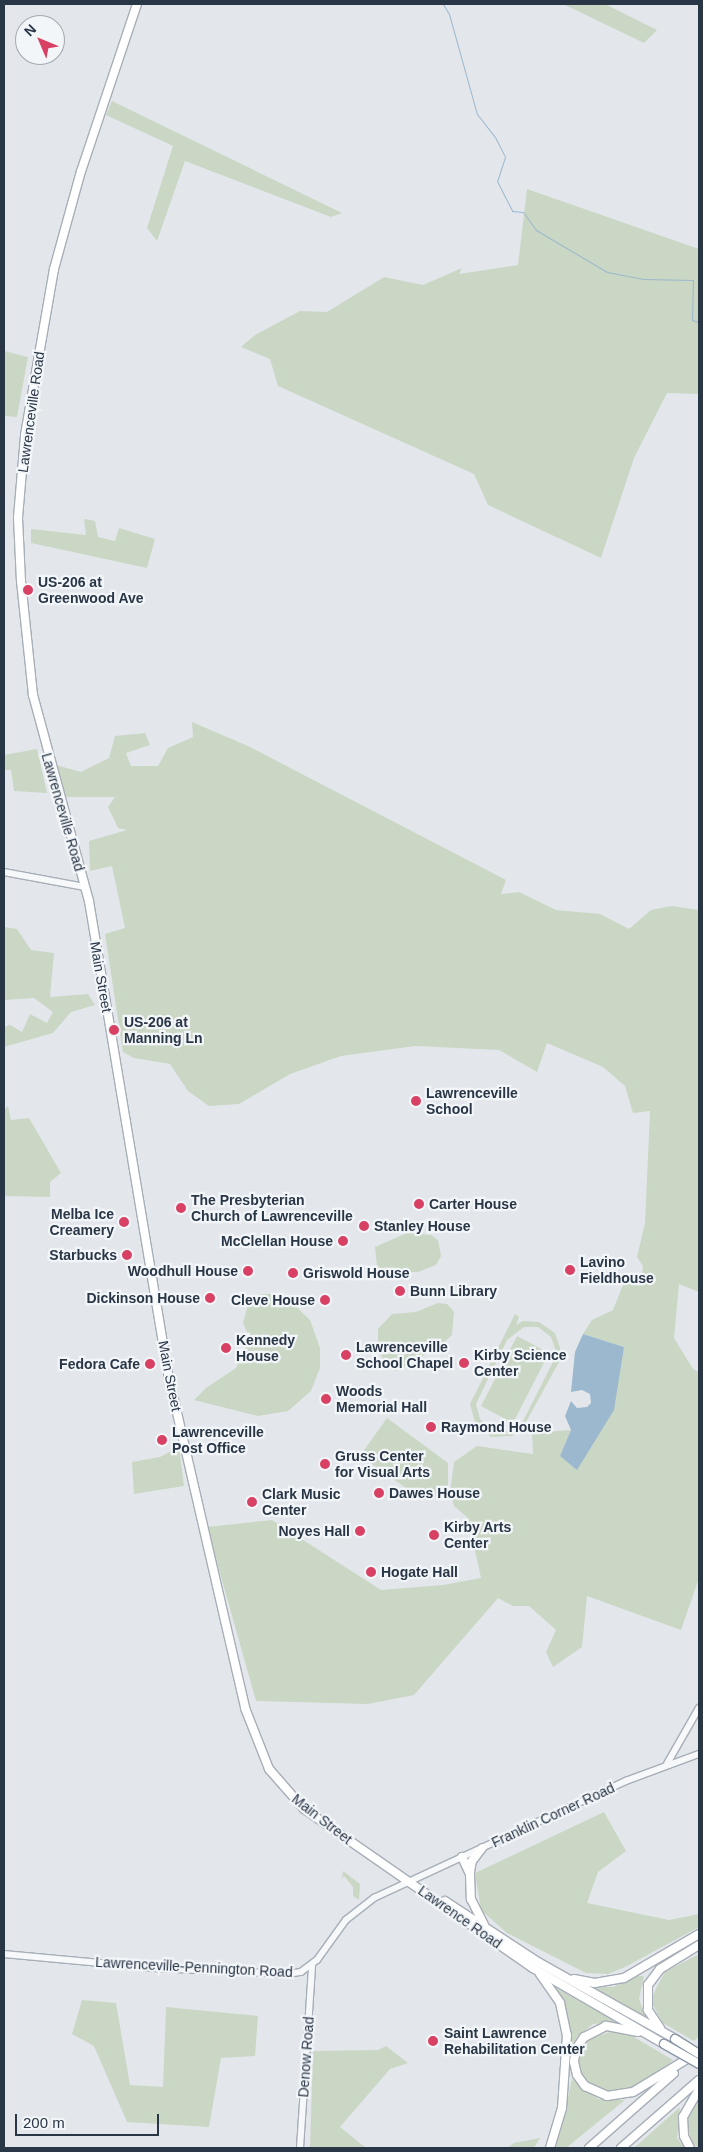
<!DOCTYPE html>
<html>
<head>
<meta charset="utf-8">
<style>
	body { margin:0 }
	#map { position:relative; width:703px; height:2152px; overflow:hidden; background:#e3e7ec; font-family:Arial,sans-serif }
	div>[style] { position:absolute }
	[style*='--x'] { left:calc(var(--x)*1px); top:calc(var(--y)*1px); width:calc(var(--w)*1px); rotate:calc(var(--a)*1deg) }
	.green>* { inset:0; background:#cad7c4 }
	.water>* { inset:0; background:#9cb8ce }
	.stream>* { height:1px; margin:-0.5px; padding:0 0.5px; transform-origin:0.5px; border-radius:0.5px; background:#9cb8ce }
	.roads { filter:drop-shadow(1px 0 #a7aeb7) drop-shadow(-1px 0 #a7aeb7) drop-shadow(0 1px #a7aeb7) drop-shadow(0 -1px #a7aeb7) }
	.minor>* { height:5.5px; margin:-2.75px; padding:0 2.75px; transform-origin:2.75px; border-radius:2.75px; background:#f6f8fa }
	.highway>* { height:8px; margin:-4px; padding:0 4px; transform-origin:4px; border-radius:4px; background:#fff }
	.bridges { filter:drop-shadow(1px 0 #8996a4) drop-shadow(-1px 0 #8996a4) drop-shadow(0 1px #8996a4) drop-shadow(0 -1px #8996a4) }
	.highway-bridge>* { height:8px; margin:-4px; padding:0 4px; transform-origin:4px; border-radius:4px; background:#fff }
	.dots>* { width:14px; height:14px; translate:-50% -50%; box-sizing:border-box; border:2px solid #f3f6f9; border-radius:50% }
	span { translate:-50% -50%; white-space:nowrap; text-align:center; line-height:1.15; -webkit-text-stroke:4.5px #f3f6f9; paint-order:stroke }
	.street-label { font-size:14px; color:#293646 }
	.poi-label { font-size:14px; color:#293646; font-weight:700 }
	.left { translate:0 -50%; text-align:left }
	.right { translate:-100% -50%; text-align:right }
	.frame { position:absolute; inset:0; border:5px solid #293646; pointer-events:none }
	.north { position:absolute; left:15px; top:15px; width:50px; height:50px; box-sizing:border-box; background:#f3f6f9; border:1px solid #a2a9b1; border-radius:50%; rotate:315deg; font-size:14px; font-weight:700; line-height:20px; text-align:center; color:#293646 }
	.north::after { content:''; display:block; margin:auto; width:18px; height:22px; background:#d84163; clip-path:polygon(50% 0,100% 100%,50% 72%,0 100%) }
	.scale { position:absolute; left:15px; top:2114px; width:144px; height:22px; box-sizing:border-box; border:2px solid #293646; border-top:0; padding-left:6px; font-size:15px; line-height:18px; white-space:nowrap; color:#293646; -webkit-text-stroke:4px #f3f6f9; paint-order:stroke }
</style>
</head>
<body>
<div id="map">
	<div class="green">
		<div style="clip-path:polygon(563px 4px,605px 4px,657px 30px,644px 43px)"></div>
		<div style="clip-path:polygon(112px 101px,342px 213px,331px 217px,185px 161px,157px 241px,147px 228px,173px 146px,106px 115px)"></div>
		<div style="clip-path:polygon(527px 189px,699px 249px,699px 394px,667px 393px,634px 458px,601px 558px,488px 505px,474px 474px,278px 386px,270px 359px,241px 347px,255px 335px,300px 311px,327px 312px,384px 277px,423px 285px,462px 268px,459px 274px,518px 265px)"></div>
		<div style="clip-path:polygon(4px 351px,28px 357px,17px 417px,4px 416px)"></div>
		<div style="clip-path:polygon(84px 519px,95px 521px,98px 537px,115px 541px,119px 528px,155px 539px,147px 568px,31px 543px,31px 529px,86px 535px)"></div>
		<div style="clip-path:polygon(192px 722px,248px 746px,506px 880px,501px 894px,519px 892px,556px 910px,600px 914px,629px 929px,651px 910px,672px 906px,699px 910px,699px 1292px,679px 1284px,674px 1338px,693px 1369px,699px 1372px,699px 1578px,681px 1630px,587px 1596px,582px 1647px,553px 1667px,546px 1652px,556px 1630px,529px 1606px,513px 1606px,498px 1598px,414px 1695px,368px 1704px,256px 1701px,207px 1527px,272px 1520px,381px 1590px,443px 1585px,481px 1578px,468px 1518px,454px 1506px,450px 1493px,454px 1462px,477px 1446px,533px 1454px,532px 1433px,571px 1430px,560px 1456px,577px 1469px,624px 1347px,583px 1334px,592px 1320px,613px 1310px,627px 1275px,642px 1273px,643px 1266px,637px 1257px,645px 1223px,650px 1111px,633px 1113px,625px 1086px,603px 1067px,547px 1043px,537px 1072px,499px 1050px,415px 1046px,341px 1056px,290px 1074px,239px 1104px,209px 1106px,188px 1091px,170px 1064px,134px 1058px,123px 1052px,105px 934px,125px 928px,112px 866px,90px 871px,89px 841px,127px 830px,118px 828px,108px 807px,115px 797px,65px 797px,56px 765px,81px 772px,109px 758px,115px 736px,145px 733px,150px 745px,126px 753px,131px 766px,158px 766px,168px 748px,193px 737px)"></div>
		<div style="clip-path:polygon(37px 749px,47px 793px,14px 791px,11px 770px,4px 770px,4px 755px)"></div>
		<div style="clip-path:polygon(4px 927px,17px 929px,31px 950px,54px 953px,50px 997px,88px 994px,95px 1005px,71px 1012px,53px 1033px,4px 1047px,4px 1027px,10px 1025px,22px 1032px,30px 1014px,47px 1023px,53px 1012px,34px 998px,4px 1000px)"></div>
		<div style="clip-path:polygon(8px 1106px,11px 1120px,29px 1118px,61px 1173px,50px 1182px,50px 1197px,4px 1196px,4px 1110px)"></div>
		<div style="clip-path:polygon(407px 1233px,431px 1235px,438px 1240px,441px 1256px,436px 1265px,418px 1272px,388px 1272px,377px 1267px,375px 1247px)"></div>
		<div style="clip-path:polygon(260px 1294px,283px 1294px,310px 1320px,320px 1348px,320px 1368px,311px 1391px,288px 1411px,258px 1416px,194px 1400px,206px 1388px,236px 1368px,250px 1339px,243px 1323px,249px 1301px)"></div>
		<div style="clip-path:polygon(438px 1303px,447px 1304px,454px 1312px,452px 1335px,439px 1347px,396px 1371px,387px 1367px,378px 1349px,378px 1329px,392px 1314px,416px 1312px)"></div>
		<div style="clip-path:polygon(evenodd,515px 1314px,519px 1317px,516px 1325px,523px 1321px,539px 1322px,555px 1333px,560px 1348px,559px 1362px,521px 1431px,512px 1436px,491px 1437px,475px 1422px,470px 1404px,515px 1314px,524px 1327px,538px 1327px,551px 1337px,555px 1348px,554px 1360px,523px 1421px,510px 1431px,493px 1431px,480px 1419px,476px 1404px,507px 1340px,524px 1327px)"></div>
		<div style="clip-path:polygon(517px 1336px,549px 1353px,513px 1423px,481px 1406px)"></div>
		<div style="clip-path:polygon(387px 1418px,448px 1463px,448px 1492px,423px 1500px,360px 1456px)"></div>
		<div style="clip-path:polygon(179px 1447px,184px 1486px,134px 1494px,132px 1462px,160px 1457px)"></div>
		<div style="clip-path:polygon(604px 1812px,626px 1851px,598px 1872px,587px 1903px,669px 1920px,699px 1914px,699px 1927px,625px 1967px,608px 1974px,586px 1973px,507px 1933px,481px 1910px,475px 1873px)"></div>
		<div style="clip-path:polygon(343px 1871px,360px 1884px,359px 1900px,353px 1896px,353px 1887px,344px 1876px,342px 1879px)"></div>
		<div style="clip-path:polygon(699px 1954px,699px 2036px,694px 2041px,663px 2023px,650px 2000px,665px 1972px)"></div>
		<div style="clip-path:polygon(637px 1976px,644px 1976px,639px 1999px,646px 2018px,589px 1986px,613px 1987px)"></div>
		<div style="clip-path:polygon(556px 1988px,617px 2022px,593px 2024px,577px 2037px,570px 2048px,566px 2013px)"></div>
		<div style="clip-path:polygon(82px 2000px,116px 2003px,130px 2085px,163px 2087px,166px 2007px,258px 2016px,255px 2056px,221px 2058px,209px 2127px,127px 2122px,94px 2046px,72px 2034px)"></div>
		<div style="clip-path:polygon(620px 2029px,673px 2060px,645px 2085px,609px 2094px,580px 2077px,577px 2059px,588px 2039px)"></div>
		<div style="clip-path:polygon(386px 2046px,408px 2063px,390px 2069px,340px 2127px,366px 2148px,310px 2148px,313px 2051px,378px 2050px)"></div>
		<div style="clip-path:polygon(572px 2079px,598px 2099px,625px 2100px,566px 2148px,556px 2148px)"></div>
		<div style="clip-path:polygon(699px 2097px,699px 2148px,692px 2143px,686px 2120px)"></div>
		<div style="clip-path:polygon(680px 2107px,677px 2138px,685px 2148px,634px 2148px)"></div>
		<div style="clip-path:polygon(540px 2138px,534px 2148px,507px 2148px,514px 2143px)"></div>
	</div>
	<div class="water">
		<div style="clip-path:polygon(583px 1334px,624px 1347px,614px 1410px,577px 1470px,560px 1456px,571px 1430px,565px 1416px,571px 1401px,577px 1408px,587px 1407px,591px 1403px,590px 1394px,582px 1390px,571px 1392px,575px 1352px)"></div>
	</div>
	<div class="stream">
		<div style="--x:443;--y:4;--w:12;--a:59"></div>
		<div style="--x:449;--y:14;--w:104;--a:74.4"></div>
		<div style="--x:477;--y:114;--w:29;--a:52"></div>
		<div style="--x:495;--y:137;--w:22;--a:63"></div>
		<div style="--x:505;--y:157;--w:25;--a:108"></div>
		<div style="--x:497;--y:181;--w:34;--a:63"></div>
		<div style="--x:512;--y:211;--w:11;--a:5"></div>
		<div style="--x:523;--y:212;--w:22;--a:54"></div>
		<div style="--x:536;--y:230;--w:82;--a:30.6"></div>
		<div style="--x:607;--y:272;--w:37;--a:11"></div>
		<div style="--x:643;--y:279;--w:50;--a:1.1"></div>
		<div style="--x:693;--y:280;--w:40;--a:91.4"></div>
		<div style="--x:692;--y:320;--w:7;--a:16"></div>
	</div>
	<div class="roads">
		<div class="minor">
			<div style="--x:4;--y:872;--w:82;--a:10.5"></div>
			<div style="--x:667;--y:1764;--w:64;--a:-60.3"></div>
			<div style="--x:4;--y:1954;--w:151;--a:5.3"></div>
			<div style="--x:154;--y:1968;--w:134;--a:2.6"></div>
			<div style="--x:288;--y:1974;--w:13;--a:-9"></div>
			<div style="--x:301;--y:1972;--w:20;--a:-37"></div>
			<div style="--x:317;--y:1960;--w:49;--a:-54.1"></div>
			<div style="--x:346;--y:1920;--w:36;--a:-38"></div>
			<div style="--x:374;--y:1898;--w:278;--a:-24.9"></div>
			<div style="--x:626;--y:1781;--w:78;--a:-20.3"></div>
			<div style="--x:300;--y:2148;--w:183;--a:-86.2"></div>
		</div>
		<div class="highway">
			<div style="--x:137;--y:4;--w:176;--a:108.5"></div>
			<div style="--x:81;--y:171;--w:102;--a:105.4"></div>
			<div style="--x:54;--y:269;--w:169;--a:99.9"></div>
			<div style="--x:25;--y:436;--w:82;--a:94.9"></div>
			<div style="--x:18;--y:518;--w:63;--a:87.3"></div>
			<div style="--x:21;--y:581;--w:115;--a:84"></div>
			<div style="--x:33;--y:695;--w:213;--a:74.8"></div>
			<div style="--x:89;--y:901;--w:484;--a:80.5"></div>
			<div style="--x:169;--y:1378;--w:339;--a:77"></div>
			<div style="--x:245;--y:1708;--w:66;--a:68.5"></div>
			<div style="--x:269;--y:1769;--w:53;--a:48.8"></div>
			<div style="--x:304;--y:1809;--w:279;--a:34.8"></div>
			<div style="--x:533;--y:1968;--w:151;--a:30.1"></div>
			<div style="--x:462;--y:1857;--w:19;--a:65"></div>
			<div style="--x:470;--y:1874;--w:25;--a:88"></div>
			<div style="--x:471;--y:1899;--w:28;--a:63"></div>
			<div style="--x:470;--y:1872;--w:11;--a:-80"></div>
			<div style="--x:472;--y:1861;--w:16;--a:-52"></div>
			<div style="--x:445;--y:1901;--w:111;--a:33.3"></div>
			<div style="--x:538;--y:1962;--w:157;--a:29.3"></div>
			<div style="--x:540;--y:1974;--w:35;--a:55"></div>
			<div style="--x:560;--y:2003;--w:33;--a:78"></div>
			<div style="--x:567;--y:2035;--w:73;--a:93.9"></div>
			<div style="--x:562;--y:2108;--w:42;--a:106.7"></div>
			<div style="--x:574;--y:1979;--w:21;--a:11"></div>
			<div style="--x:595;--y:1983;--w:29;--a:-10"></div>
			<div style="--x:624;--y:1978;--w:87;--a:-30.4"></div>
			<div style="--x:660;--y:2028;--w:22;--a:-124"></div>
			<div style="--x:648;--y:2010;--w:25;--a:-90"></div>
			<div style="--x:648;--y:1985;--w:20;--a:-53"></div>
			<div style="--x:660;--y:1969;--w:46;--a:-31.6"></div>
			<div style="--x:638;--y:2032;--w:33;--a:-169"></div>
			<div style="--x:606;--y:2026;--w:25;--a:153"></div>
			<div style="--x:584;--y:2037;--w:14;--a:124"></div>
			<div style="--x:576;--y:2049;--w:13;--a:99"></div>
			<div style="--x:574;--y:2062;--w:13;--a:77"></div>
			<div style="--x:577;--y:2075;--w:14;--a:54"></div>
			<div style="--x:585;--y:2086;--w:24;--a:24"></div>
			<div style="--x:607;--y:2096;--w:26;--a:-9"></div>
			<div style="--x:633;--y:2092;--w:69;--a:-31.4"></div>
			<div style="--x:589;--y:2148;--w:113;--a:-41.4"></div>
			<div style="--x:621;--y:2148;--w:103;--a:-41.1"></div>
			<div style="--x:690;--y:2148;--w:13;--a:-117"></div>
			<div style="--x:684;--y:2136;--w:19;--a:-93"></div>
			<div style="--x:683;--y:2117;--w:32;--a:-60"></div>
		</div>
	</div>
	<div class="bridges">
		<div class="highway-bridge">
			<div style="--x:675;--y:2039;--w:28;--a:32"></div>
			<div style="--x:664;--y:2044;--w:40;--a:29.7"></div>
		</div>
	</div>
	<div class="dots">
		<div style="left:28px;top:590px;background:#d84163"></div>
		<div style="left:114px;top:1030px;background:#d84163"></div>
		<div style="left:416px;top:1101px;background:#d84163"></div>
		<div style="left:419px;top:1204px;background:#d84163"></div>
		<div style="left:181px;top:1208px;background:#d84163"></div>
		<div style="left:124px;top:1222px;background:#d84163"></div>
		<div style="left:364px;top:1226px;background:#d84163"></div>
		<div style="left:343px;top:1241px;background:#d84163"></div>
		<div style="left:127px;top:1255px;background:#d84163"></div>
		<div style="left:570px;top:1270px;background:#d84163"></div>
		<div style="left:248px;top:1271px;background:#d84163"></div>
		<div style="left:293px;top:1273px;background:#d84163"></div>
		<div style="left:400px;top:1291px;background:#d84163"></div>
		<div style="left:210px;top:1298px;background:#d84163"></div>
		<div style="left:325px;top:1300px;background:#d84163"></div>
		<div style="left:226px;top:1348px;background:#d84163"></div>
		<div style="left:346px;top:1355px;background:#d84163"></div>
		<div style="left:464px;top:1363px;background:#d84163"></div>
		<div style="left:150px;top:1364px;background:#d84163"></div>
		<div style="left:326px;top:1399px;background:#d84163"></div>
		<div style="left:431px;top:1427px;background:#d84163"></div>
		<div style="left:162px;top:1440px;background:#d84163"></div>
		<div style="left:325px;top:1464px;background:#d84163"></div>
		<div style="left:379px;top:1493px;background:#d84163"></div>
		<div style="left:252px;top:1502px;background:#d84163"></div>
		<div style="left:360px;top:1531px;background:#d84163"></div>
		<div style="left:434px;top:1535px;background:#d84163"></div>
		<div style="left:371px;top:1572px;background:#d84163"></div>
		<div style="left:433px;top:2041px;background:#d84163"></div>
	</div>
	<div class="street-label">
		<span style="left:31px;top:412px;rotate:-82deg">Lawrenceville Road</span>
		<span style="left:63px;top:812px;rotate:74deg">Lawrenceville Road</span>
		<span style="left:101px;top:977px;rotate:80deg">Main Street</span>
		<span style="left:170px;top:1376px;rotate:79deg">Main Street</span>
		<span style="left:553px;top:1815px;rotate:-25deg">Franklin Corner Road</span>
		<span style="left:322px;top:1819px;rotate:38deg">Main Street</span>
		<span style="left:460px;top:1917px;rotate:35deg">Lawrence Road</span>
		<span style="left:194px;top:1967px;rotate:3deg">Lawrenceville-Pennington Road</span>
		<span style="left:306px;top:2057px;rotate:-86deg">Denow Road</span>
	</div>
	<div class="poi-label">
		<span class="left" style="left:38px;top:590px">US-206 at<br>Greenwood Ave</span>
		<span class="left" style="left:124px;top:1030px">US-206 at<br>Manning Ln</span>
		<span class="left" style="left:426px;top:1101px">Lawrenceville<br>School</span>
		<span class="left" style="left:191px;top:1208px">The Presbyterian<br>Church of Lawrenceville</span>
		<span class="left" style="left:429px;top:1204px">Carter House</span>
		<span class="right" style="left:114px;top:1222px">Melba Ice<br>Creamery</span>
		<span class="left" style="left:374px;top:1226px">Stanley House</span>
		<span class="right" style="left:333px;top:1241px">McClellan House</span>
		<span class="right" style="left:117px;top:1255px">Starbucks</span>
		<span class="left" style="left:580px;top:1270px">Lavino<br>Fieldhouse</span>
		<span class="right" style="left:238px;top:1271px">Woodhull House</span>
		<span class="left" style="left:303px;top:1273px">Griswold House</span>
		<span class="left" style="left:410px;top:1291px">Bunn Library</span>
		<span class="right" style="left:200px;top:1298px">Dickinson House</span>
		<span class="right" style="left:315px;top:1300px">Cleve House</span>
		<span class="left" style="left:236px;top:1348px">Kennedy<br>House</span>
		<span class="left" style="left:356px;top:1355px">Lawrenceville<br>School Chapel</span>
		<span class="left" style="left:474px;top:1363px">Kirby Science<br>Center</span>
		<span class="right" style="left:140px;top:1364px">Fedora Cafe</span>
		<span class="left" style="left:336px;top:1399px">Woods<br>Memorial Hall</span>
		<span class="left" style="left:441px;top:1427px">Raymond House</span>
		<span class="left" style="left:172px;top:1440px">Lawrenceville<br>Post Office</span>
		<span class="left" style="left:335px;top:1464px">Gruss Center<br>for Visual Arts</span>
		<span class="left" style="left:389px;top:1493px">Dawes House</span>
		<span class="left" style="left:262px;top:1502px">Clark Music<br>Center</span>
		<span class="left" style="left:444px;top:1535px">Kirby Arts<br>Center</span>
		<span class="right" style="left:350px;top:1531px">Noyes Hall</span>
		<span class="left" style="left:381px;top:1572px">Hogate Hall</span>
		<span class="left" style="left:444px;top:2041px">Saint Lawrence<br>Rehabilitation Center</span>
	</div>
	<div class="frame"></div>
	<div class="north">N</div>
	<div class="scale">200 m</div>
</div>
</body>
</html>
